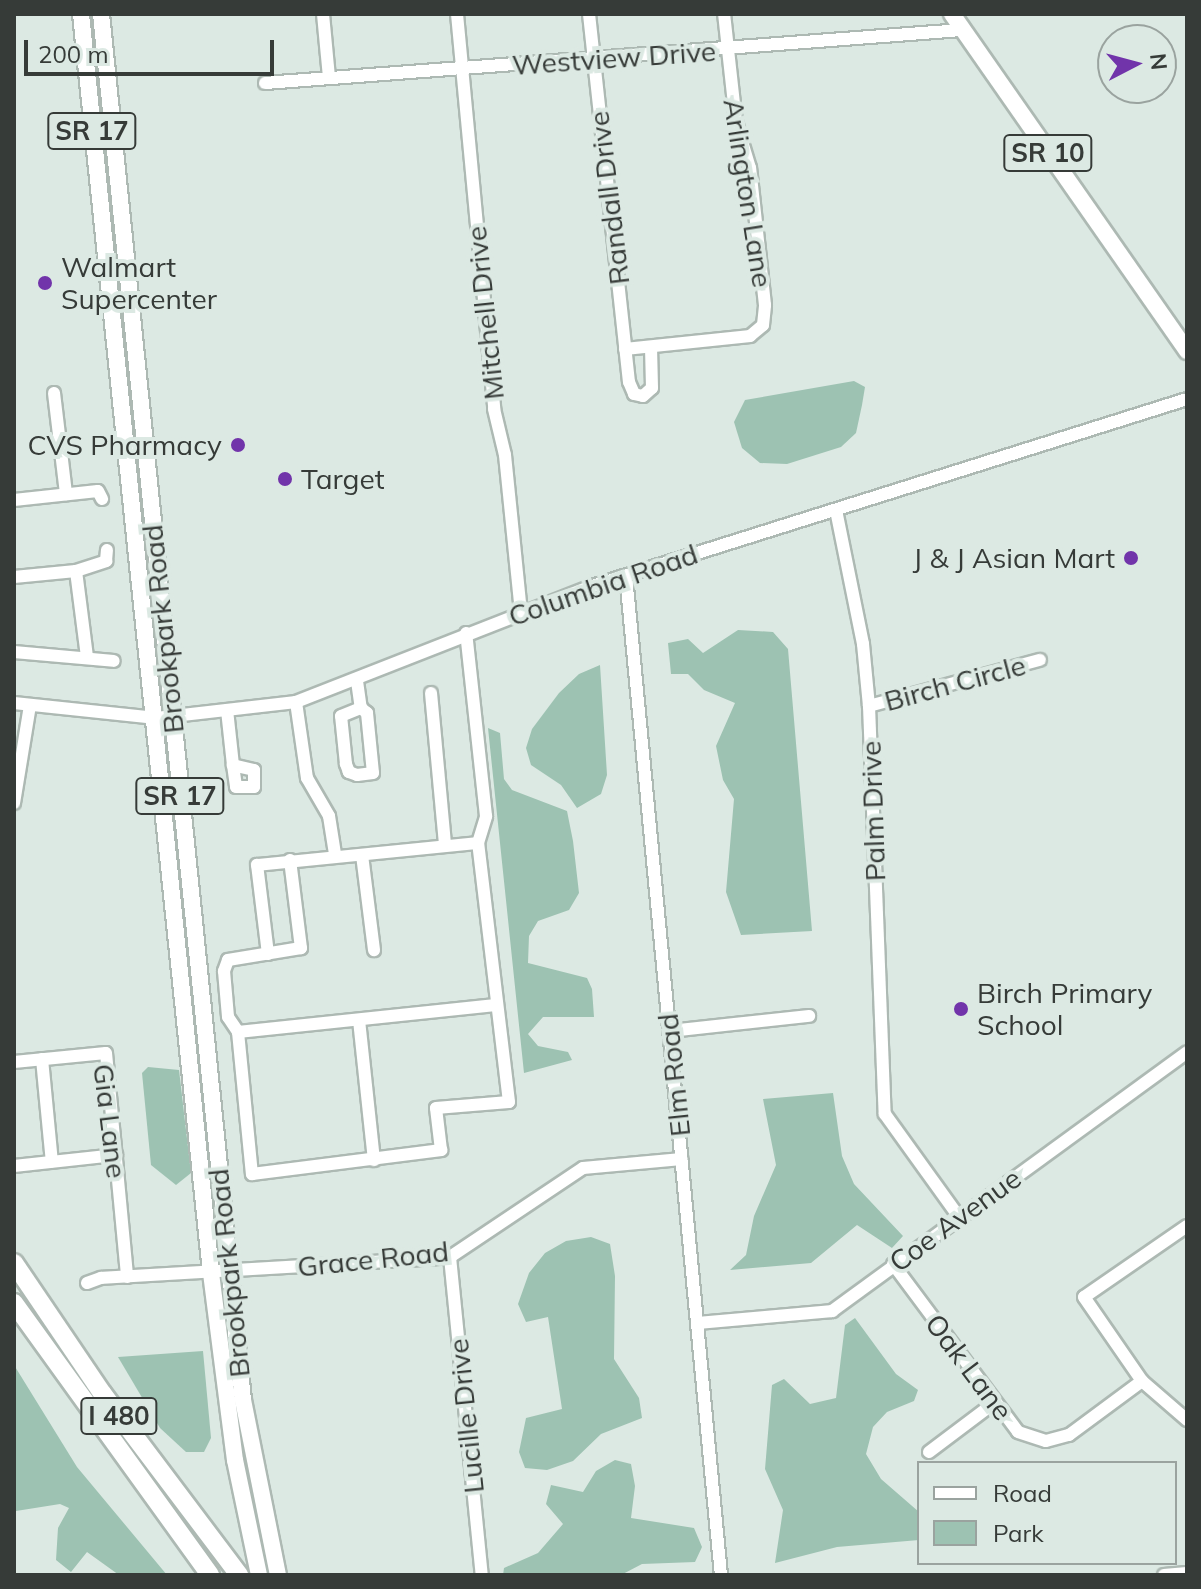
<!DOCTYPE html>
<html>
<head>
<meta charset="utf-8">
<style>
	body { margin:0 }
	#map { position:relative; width:1201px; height:1589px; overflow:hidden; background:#dce9e3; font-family:Mulish,sans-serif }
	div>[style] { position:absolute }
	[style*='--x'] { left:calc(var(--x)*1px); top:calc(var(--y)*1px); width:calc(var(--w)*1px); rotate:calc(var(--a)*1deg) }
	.green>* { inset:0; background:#9dc2b2 }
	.roads { filter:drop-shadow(2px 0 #adb9b3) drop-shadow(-2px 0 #adb9b3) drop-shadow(0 2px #adb9b3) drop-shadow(0 -2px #adb9b3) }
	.minor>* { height:12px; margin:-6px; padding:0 6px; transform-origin:6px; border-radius:6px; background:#fff }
	.major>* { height:16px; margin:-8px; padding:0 8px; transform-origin:8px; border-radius:8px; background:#fff }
	.highway>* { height:18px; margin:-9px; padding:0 9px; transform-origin:9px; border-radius:9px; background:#fff }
	.dots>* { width:22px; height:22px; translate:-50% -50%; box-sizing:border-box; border:4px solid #dce9e3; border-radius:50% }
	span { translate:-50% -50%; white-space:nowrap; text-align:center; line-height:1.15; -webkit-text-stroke:8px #dce9e3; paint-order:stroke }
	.shield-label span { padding:2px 6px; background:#dce9e3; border:2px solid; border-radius:6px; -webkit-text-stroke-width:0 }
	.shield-label { font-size:26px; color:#363b38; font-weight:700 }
	.street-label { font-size:28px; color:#363b38 }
	.poi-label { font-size:28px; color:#363b38 }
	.left { translate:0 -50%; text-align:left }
	.right { translate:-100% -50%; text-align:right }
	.frame { position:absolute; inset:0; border:16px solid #363b38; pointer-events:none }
	.legend { position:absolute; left:917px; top:1461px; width:260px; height:104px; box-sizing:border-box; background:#dce9e3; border:2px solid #9aa39f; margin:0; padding:10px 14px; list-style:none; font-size:24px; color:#363b38 }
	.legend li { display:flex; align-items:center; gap:16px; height:40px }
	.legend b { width:40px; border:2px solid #9aa39f }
	.north { position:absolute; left:1097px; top:24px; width:80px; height:80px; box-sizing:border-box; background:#dce9e3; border:2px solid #9aa39f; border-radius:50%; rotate:84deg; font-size:22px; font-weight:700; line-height:32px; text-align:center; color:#363b38 }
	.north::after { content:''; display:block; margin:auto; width:28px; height:36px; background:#7134aa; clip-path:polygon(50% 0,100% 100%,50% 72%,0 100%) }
	.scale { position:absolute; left:24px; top:40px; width:250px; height:36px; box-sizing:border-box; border:4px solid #363b38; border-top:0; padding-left:10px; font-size:24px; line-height:28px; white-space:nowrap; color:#363b38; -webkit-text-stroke:6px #dce9e3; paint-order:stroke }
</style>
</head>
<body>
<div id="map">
	<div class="green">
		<div style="clip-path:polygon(854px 381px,865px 387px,862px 405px,856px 433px,841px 447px,787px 464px,760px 463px,742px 448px,734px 422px,745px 400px)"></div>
		<div style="clip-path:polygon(738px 630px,773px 632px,788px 649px,812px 931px,741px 935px,726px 892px,734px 799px,723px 780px,716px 746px,735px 703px,704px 690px,688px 674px,671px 674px,668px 643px,688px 639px,703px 653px)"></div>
		<div style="clip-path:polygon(600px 665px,607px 775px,601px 794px,577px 808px,561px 785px,531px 765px,526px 748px,532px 729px,559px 693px,579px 674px)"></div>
		<div style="clip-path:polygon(488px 728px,500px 733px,504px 779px,512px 790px,567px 811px,573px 841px,579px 893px,569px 910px,538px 921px,529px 936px,528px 963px,587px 978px,592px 989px,594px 1017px,543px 1017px,528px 1034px,538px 1046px,568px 1052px,572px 1060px,524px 1073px)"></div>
		<div style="clip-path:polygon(148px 1067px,179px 1070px,191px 1173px,176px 1185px,151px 1165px,142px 1073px)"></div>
		<div style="clip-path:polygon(833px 1093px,842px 1156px,854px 1184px,903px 1236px,892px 1248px,857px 1225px,811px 1263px,730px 1270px,746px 1255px,754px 1216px,776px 1165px,763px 1099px)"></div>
		<div style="clip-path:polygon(591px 1237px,610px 1244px,615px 1276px,614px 1359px,639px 1398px,642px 1418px,601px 1434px,573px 1461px,547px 1470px,525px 1468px,519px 1452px,526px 1418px,562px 1409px,548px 1317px,526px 1322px,518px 1304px,529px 1273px,545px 1253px,566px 1241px)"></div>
		<div style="clip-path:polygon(855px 1318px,896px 1374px,918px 1390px,914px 1401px,887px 1412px,873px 1427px,866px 1454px,881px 1479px,919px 1512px,919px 1540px,837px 1547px,775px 1563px,783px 1510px,765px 1469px,772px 1385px,784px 1379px,810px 1404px,836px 1398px,845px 1325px)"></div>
		<div style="clip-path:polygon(203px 1351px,211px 1438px,204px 1452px,186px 1452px,160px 1428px,118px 1357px)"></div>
		<div style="clip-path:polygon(14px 1365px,77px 1467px,167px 1575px,119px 1575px,87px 1552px,71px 1572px,56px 1560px,58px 1528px,69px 1508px,60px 1504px,16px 1511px)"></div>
		<div style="clip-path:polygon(615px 1460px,631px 1464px,635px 1486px,631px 1518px,694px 1528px,702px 1547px,695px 1562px,642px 1564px,621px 1575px,503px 1575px,504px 1568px,538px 1553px,563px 1524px,546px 1504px,551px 1485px,583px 1492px,596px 1471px)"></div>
	</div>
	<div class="roads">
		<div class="minor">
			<div style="--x:323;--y:14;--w:64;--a:84.6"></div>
			<div style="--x:457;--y:14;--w:397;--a:84.6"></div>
			<div style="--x:494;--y:409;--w:47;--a:76.6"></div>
			<div style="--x:505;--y:455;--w:158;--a:84.2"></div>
			<div style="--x:589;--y:14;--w:370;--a:83.8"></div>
			<div style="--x:629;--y:382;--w:13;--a:67"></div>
			<div style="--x:634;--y:394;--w:9;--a:13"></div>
			<div style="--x:643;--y:396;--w:12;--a:-42"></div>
			<div style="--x:652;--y:388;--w:41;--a:-91.4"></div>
			<div style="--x:265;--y:83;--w:699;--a:-4.35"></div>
			<div style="--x:625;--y:349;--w:126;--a:-5.9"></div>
			<div style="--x:750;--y:336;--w:17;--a:-40"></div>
			<div style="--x:763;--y:325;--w:20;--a:-84"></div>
			<div style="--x:765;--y:305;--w:138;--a:-96.2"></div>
			<div style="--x:750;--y:168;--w:48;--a:-106.9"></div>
			<div style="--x:736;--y:122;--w:109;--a:-96.3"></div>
			<div style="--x:54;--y:393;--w:102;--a:83.2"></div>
			<div style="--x:14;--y:500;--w:84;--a:-6.1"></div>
			<div style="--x:98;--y:491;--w:9;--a:63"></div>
			<div style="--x:836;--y:510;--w:137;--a:78.6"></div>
			<div style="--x:863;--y:644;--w:62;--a:84.5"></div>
			<div style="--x:869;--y:706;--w:408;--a:87.8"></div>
			<div style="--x:885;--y:1114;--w:127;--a:54.3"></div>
			<div style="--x:76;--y:571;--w:32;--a:-18"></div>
			<div style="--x:106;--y:561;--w:11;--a:-85"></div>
			<div style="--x:626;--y:576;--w:1004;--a:84.57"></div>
			<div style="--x:14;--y:577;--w:62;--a:-5.5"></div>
			<div style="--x:76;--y:571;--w:87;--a:82.7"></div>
			<div style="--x:14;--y:652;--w:100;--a:5.1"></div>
			<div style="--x:357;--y:681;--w:27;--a:82"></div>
			<div style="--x:361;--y:708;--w:8;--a:40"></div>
			<div style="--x:367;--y:713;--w:60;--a:84.3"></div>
			<div style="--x:373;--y:773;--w:16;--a:173"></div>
			<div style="--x:357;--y:775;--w:9;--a:-159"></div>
			<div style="--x:349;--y:772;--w:9;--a:-111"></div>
			<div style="--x:346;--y:764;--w:48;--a:-95.9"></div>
			<div style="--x:341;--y:716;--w:22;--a:-22"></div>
			<div style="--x:431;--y:693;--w:152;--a:84.7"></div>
			<div style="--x:296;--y:702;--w:77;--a:81.8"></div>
			<div style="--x:307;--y:778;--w:44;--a:59.9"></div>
			<div style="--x:329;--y:816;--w:38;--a:81"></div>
			<div style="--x:14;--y:703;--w:143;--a:6"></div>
			<div style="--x:156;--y:718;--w:141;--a:-6.5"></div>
			<div style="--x:296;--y:702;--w:315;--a:-21.4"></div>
			<div style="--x:589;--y:587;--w:627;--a:-17.45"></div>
			<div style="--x:869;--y:706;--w:177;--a:-15.1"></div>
			<div style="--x:227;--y:710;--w:55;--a:83.8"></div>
			<div style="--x:233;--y:765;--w:22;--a:82"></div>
			<div style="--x:236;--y:787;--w:18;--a:0"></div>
			<div style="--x:254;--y:787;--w:17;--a:-90"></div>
			<div style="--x:254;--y:770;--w:22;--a:-167"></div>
			<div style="--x:14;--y:803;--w:99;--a:-80.7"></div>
			<div style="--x:362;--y:855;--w:96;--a:82.8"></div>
			<div style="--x:290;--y:860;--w:89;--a:82.9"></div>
			<div style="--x:301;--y:948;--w:74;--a:170.7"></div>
			<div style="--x:228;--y:960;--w:12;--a:110"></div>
			<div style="--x:224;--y:971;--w:46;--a:85"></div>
			<div style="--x:228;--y:1017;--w:18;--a:56"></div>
			<div style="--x:238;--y:1032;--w:143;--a:84.4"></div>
			<div style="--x:252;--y:1174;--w:191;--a:-7.2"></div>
			<div style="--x:441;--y:1150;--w:42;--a:-96.8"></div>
			<div style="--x:436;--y:1108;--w:73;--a:-4.7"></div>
			<div style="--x:509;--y:1102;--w:261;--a:-96.8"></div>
			<div style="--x:478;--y:843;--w:28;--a:-73"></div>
			<div style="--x:486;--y:816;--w:184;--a:-96.2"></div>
			<div style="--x:268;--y:954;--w:90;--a:-97"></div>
			<div style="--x:257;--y:865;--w:222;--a:-5.7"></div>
			<div style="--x:359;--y:1020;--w:141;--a:83.9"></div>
			<div style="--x:670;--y:1031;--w:140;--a:-6.2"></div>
			<div style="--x:238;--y:1032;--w:259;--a:-6"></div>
			<div style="--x:42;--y:1059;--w:103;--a:84.5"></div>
			<div style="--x:14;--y:1062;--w:92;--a:-5.6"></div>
			<div style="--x:106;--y:1053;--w:225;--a:84.6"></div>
			<div style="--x:14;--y:1166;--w:103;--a:-6.2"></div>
			<div style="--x:1187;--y:1226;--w:125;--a:145.4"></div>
			<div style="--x:1084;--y:1297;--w:102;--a:55.4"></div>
			<div style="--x:1142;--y:1381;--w:60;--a:40.9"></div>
			<div style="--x:450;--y:1257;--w:320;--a:84.3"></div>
			<div style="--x:893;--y:1264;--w:209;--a:53.3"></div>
			<div style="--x:1018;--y:1432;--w:29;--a:18"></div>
			<div style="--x:1046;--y:1441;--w:24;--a:-15"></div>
			<div style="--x:1069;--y:1435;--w:91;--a:-36.5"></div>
			<div style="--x:87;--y:1283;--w:15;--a:-20"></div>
			<div style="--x:101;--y:1278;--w:350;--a:-3.4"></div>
			<div style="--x:450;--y:1257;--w:160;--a:-33.8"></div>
			<div style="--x:583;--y:1168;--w:99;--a:-5.2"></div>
			<div style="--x:698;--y:1323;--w:135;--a:-5.1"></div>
			<div style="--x:832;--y:1311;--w:439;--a:-36.1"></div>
			<div style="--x:929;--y:1452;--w:81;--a:-37"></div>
			<div style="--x:1164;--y:1575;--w:23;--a:-5"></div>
		</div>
		<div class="major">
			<div style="--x:81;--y:14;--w:1266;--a:84.1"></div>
			<div style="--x:211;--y:1273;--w:189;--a:82.7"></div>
			<div style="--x:235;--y:1460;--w:117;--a:78.2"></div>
			<div style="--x:101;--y:14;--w:1393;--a:84.15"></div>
			<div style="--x:243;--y:1400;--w:178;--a:78.7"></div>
			<div style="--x:952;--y:14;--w:411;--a:55.1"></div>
		</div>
		<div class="highway">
			<div style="--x:14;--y:1263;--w:157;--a:55.9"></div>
			<div style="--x:102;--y:1393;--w:228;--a:53"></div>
			<div style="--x:14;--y:1303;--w:335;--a:54.2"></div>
		</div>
	</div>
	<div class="dots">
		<div style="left:45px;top:283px;background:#7134aa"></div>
		<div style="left:238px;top:445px;background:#7134aa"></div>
		<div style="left:285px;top:479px;background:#7134aa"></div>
		<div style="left:1131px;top:558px;background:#7134aa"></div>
		<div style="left:961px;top:1009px;background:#7134aa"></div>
	</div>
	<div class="shield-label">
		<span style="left:92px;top:131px">SR 17</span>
		<span style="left:1048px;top:153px">SR 10</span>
		<span style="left:180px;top:796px">SR 17</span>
		<span style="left:119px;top:1416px">I 480</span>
	</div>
	<div class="street-label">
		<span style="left:614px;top:58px;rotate:-4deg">Westview Drive</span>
		<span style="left:748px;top:193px;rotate:81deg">Arlington Lane</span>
		<span style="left:609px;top:198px;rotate:-97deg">Randall Drive</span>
		<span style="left:485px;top:313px;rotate:-96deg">Mitchell Drive</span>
		<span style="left:603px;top:585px;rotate:-19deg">Columbia Road</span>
		<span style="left:163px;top:629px;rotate:-96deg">Brookpark Road</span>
		<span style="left:955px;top:683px;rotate:-15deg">Birch Circle</span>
		<span style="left:873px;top:811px;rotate:-92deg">Palm Drive</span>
		<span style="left:674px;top:1075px;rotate:-96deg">Elm Road</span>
		<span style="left:110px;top:1121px;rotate:83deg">Gia Lane</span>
		<span style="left:955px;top:1220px;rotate:-36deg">Coe Avenue</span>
		<span style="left:373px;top:1259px;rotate:-6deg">Grace Road</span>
		<span style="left:229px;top:1273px;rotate:-96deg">Brookpark Road</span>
		<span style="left:969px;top:1367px;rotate:53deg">Oak Lane</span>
		<span style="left:466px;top:1416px;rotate:-96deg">Lucille Drive</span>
	</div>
	<div class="poi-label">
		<span class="left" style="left:61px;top:283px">Walmart<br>Supercenter</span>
		<span class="right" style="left:222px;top:445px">CVS Pharmacy</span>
		<span class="left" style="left:301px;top:479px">Target</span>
		<span class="right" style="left:1115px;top:558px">J &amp; J Asian Mart</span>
		<span class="left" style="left:977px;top:1009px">Birch Primary<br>School</span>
	</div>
	<div class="frame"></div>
	<ul class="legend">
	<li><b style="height:10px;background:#fff"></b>Road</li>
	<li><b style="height:22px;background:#9dc2b2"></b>Park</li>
	</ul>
	<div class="north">N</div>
	<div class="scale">200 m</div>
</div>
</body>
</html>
